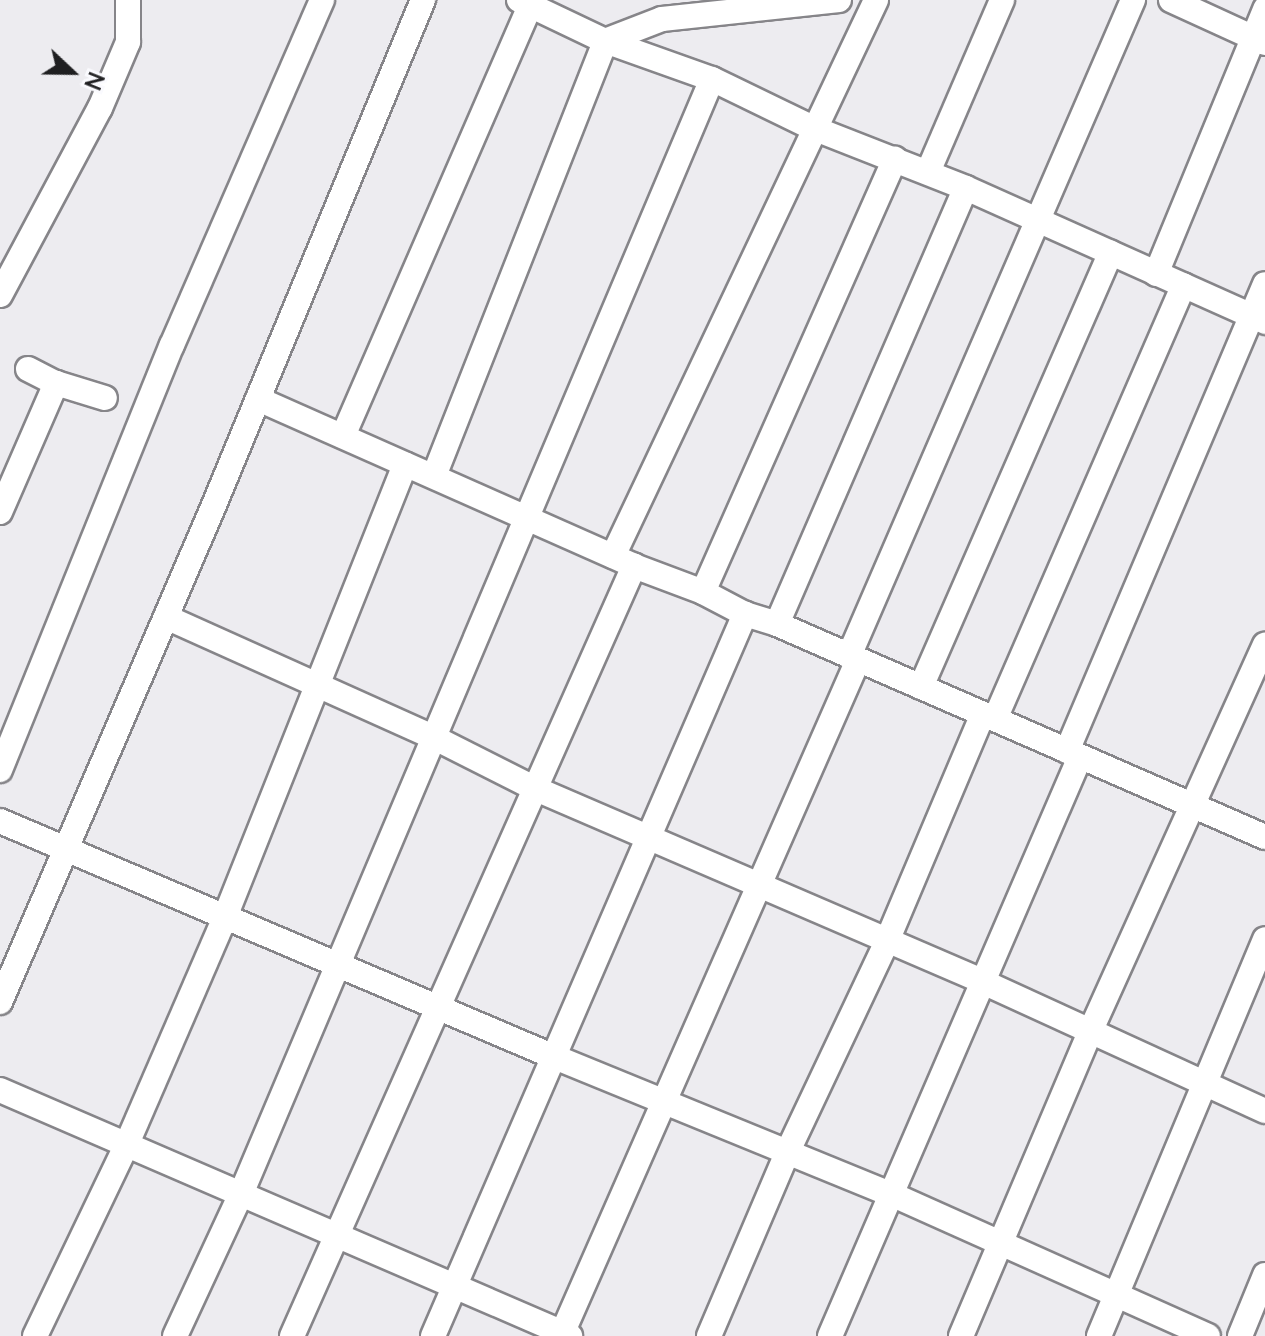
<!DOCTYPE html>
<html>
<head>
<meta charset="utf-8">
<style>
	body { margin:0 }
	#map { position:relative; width:1265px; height:1336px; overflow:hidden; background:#edecf0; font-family:Lato,sans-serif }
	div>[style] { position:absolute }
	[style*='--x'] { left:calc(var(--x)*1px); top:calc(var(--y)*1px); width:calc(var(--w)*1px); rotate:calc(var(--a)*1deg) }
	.roads { filter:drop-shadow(2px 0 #868589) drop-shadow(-2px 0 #868589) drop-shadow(0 2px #868589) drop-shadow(0 -2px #868589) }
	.minor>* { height:24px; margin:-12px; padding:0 12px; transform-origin:12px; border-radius:12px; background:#fff }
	span { translate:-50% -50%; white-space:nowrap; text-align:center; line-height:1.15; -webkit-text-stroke:7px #fafafe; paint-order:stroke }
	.north { position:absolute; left:32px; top:32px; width:80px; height:80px; -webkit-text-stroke:6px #fafafe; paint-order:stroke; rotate:112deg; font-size:22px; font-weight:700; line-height:32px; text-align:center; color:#1f1f21 }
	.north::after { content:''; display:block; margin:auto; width:28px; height:36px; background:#1f1f21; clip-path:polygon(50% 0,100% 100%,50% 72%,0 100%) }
</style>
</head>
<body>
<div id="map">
	<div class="roads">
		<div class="minor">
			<div style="--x:519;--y:0;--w:95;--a:25.5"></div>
			<div style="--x:605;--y:41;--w:114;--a:19.6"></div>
			<div style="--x:712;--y:79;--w:112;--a:25.9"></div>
			<div style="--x:813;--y:128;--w:164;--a:21.4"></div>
			<div style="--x:966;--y:188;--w:328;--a:24.1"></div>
			<div style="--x:1171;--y:0;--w:103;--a:24.6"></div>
			<div style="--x:928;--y:172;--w:187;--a:-66.7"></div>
			<div style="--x:1156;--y:274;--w:287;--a:-67.6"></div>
			<div style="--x:0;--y:295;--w:212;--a:-61.9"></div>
			<div style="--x:100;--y:108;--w:72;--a:-67"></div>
			<div style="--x:128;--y:42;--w:42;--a:-90"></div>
			<div style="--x:28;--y:369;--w:31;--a:27"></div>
			<div style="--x:56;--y:383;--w:51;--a:17"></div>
			<div style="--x:258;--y:399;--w:411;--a:23.9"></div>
			<div style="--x:634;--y:566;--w:74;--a:20.6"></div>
			<div style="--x:703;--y:592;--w:47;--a:27.6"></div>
			<div style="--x:745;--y:614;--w:34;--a:17"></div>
			<div style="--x:777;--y:624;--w:532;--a:23.58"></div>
			<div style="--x:343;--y:436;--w:469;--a:-66.5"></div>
			<div style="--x:434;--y:476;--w:467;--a:-68.5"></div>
			<div style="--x:605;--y:41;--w:61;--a:-21.1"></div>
			<div style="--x:662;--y:19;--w:178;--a:-6.1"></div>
			<div style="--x:0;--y:512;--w:141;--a:-66.5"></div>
			<div style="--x:613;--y:556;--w:615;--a:-64.68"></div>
			<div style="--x:703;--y:592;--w:474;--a:-66.1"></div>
			<div style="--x:166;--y:617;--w:295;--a:24.2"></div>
			<div style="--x:435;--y:738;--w:113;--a:26.8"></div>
			<div style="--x:536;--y:789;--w:485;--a:23.3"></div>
			<div style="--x:981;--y:981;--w:312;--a:24.6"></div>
			<div style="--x:777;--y:624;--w:475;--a:-66.6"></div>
			<div style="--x:849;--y:656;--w:715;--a:-66.59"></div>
			<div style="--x:921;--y:687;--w:474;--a:-66.4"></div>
			<div style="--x:995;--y:719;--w:473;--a:-66.5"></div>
			<div style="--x:1067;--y:751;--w:507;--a:-67.02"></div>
			<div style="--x:0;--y:770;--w:458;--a:-68"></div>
			<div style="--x:172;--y:345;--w:376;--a:-66.5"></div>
			<div style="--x:0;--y:821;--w:600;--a:23.06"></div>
			<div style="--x:552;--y:1056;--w:366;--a:22.2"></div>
			<div style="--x:891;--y:1194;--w:347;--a:24.1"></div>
			<div style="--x:0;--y:1002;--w:541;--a:-66.7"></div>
			<div style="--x:214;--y:505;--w:547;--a:-67.52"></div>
			<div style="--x:0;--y:1090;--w:621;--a:23.34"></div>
			<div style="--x:35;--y:1336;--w:211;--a:-64.4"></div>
			<div style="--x:126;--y:1146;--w:249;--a:-66.6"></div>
			<div style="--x:225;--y:917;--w:487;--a:-68.3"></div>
			<div style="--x:175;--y:1336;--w:157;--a:-65.1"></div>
			<div style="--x:241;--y:1194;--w:1210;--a:-67.1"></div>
			<div style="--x:292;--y:1336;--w:843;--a:-66.05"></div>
			<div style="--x:433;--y:1336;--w:787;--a:-66.63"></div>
			<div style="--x:561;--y:1336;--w:738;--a:-66.28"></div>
			<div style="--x:709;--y:1336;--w:199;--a:-66.9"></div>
			<div style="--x:787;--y:1153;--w:234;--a:-64.7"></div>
			<div style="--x:887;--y:941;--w:246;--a:-67.1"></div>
			<div style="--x:830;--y:1336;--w:631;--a:-66.65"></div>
			<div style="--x:961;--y:1336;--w:330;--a:-67"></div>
			<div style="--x:1090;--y:1032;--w:425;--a:-65.7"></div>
			<div style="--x:1099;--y:1336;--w:430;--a:-67.3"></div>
			<div style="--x:1240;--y:1336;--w:66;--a:-67.7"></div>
		</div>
	</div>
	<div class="north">N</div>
</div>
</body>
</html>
